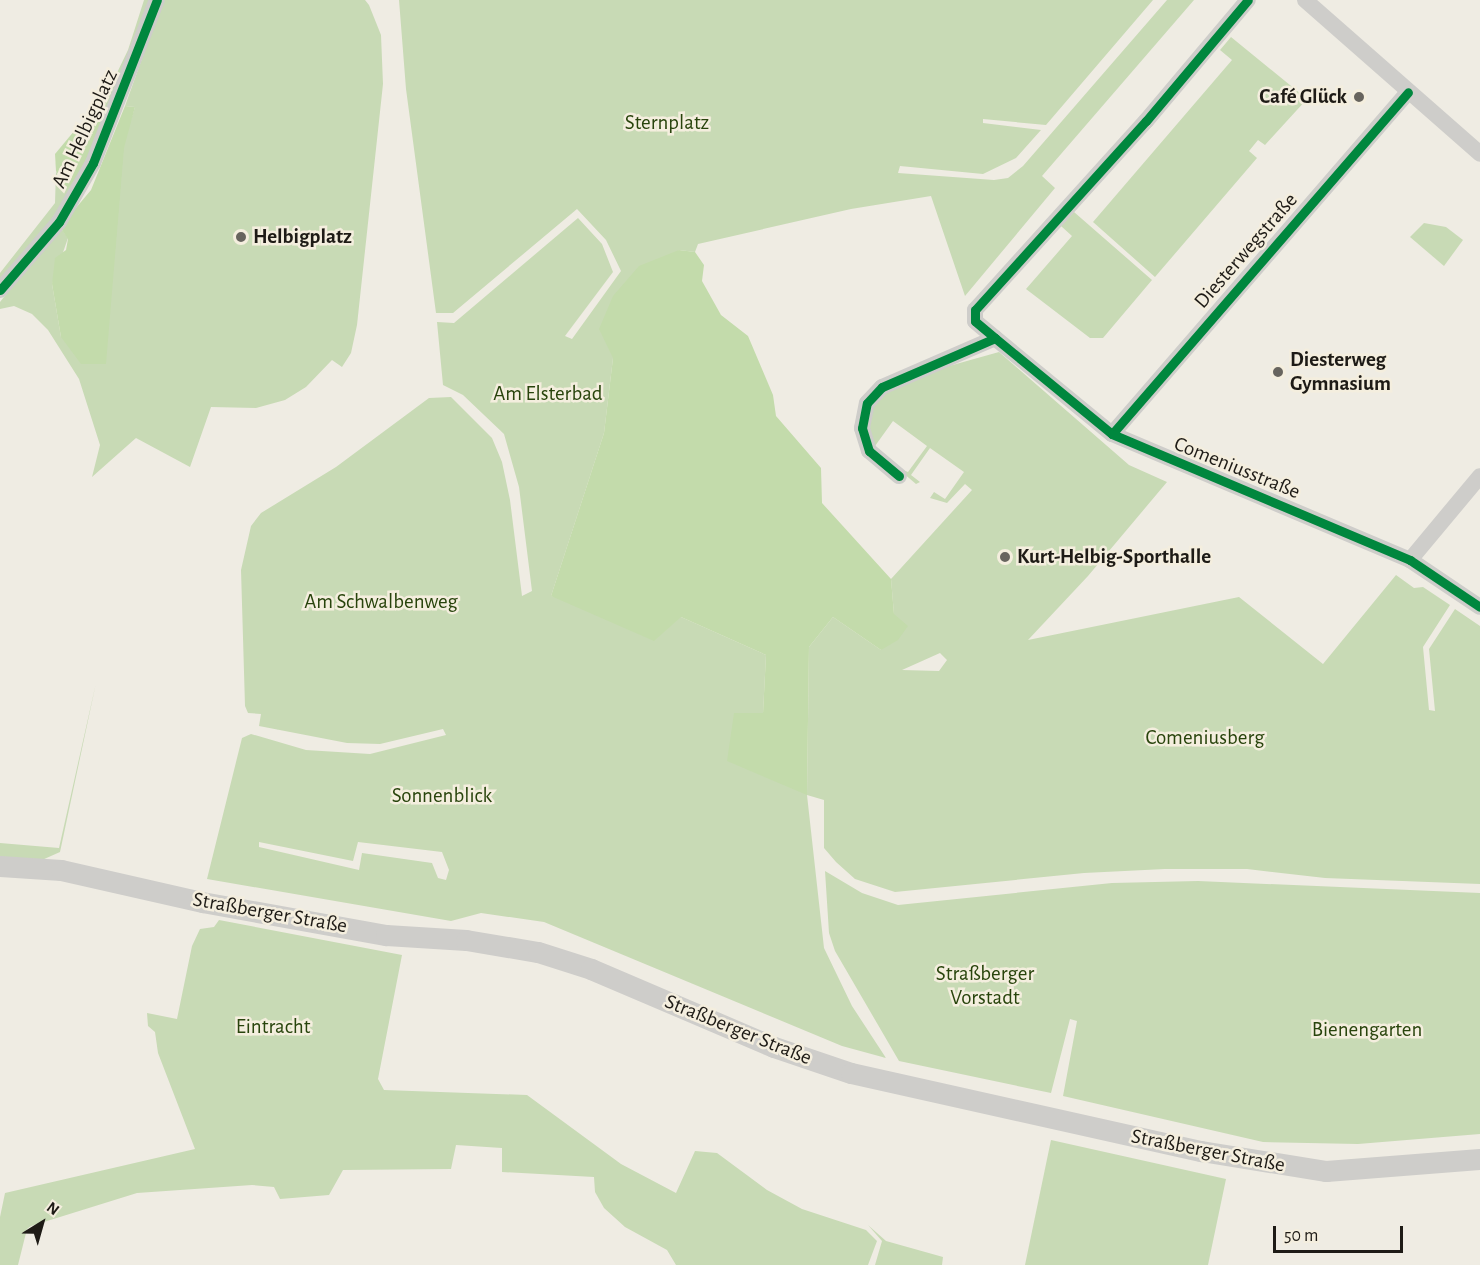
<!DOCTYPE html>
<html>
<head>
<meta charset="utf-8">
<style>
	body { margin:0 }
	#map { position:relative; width:1480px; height:1265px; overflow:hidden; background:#efece3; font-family:"Alegreya Sans",sans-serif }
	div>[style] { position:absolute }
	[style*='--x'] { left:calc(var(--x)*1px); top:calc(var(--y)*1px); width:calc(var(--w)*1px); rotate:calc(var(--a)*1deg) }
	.green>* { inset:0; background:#c8dab5 }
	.forest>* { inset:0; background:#c3dbab }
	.minor>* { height:16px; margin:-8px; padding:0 8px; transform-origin:8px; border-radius:8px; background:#cecdca }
	.major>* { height:21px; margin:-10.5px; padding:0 10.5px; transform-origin:10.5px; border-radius:10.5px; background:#cecdca }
	.cycleway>* { height:9px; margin:-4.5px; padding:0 4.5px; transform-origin:4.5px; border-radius:4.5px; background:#00873e }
	.dots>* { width:16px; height:16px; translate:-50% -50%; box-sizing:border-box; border:3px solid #f4eede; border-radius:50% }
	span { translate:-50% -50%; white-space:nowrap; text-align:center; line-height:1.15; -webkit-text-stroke:5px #f4eede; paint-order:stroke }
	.poi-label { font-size:21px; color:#1e1b16; font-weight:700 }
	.right { translate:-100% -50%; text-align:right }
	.left { translate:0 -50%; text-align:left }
	.park-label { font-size:21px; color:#28440c }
	.street-label { font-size:21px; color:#1e1b16 }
	.north { position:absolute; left:12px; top:1193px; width:60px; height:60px; -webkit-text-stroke:4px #f4eede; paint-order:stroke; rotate:37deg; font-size:16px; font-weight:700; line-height:24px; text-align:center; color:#1e1b16 }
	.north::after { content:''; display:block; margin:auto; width:21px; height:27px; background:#1e1b16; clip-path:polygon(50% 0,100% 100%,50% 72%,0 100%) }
	.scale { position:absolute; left:1273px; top:1226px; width:130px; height:27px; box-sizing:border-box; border:3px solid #1e1b16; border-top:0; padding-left:8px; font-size:18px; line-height:21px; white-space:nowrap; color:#1e1b16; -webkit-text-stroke:4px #f4eede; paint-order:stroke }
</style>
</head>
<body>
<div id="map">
	<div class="green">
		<div style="clip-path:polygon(144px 0,153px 0,105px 124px,84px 127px,100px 108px,128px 50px)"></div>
		<div style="clip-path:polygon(163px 0,365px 0,369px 5px,381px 35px,383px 84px,357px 325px,351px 353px,342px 367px,332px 360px,306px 387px,285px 400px,256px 408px,211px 407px,190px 467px,136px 438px,92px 477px,100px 445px,79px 379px,48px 330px,32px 314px,14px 306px,0 309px,0 302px,60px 227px,68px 238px,52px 284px,61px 337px,135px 107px,125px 106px)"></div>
		<div style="clip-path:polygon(evenodd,399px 0,1153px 0,1046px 125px,983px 119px,983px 123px,1041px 130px,1016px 158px,983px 174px,900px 166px,898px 173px,994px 180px,1008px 178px,1023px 166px,1167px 0,1194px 0,1042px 176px,1055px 188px,965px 296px,931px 196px,851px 209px,698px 244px,695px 252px,679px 250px,613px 358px,604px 433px,551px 596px,681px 617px,766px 655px,763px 713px,807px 794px,809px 647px,833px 617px,881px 650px,894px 614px,891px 579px,972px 490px,965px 484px,947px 503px,930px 498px,934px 492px,945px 499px,964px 472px,930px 448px,911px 475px,920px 482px,916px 484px,896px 467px,908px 472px,927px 446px,893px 421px,875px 446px,883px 455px,870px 442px,870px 411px,884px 392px,949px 366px,999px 352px,1129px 465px,1167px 482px,1088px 576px,1028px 640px,1239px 597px,1323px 664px,1396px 575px,1414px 588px,1423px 587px,1450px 605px,1423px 647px,1429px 710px,1435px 711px,1429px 649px,1455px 609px,1480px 626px,1480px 884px,1325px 878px,1247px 869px,1165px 869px,1084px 873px,895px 892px,855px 879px,836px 862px,824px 848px,824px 800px,807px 795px,824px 948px,852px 1006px,886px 1058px,842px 1046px,544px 922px,481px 913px,451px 921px,207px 879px,242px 738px,251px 734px,306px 750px,370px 754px,446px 735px,443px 729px,380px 744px,347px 743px,259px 726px,261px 714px,248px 713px,245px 706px,241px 570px,251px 526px,261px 513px,336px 467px,429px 398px,451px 397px,492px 438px,502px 462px,510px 500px,522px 596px,532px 591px,519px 487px,504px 434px,463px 395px,443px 385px,437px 322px,454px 323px,578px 218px,602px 244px,613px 272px,565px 336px,572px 339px,621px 271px,606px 240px,577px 209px,453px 313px,436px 313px,406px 89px,399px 0,940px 653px,947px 660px,939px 671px,902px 670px,940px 653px,399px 0,259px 842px,353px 861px,358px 842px,442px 852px,449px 870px,446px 880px,438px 878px,432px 863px,362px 853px,359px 870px,259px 847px,259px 842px)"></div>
		<div style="clip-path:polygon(1231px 37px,1307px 99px,1265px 145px,1258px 140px,1249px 151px,1257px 158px,1155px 277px,1093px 222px,1232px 60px,1220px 50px)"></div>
		<div style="clip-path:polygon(88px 167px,48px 224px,0 279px,0 273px,55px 203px,56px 171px,62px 185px)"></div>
		<div style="clip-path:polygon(1074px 212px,1152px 280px,1103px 338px,1090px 338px,1026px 289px,1072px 236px,1061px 226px)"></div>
		<div style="clip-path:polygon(1424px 223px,1446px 227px,1463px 240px,1444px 266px,1410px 237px)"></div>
		<div style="clip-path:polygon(96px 683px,60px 852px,42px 860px,0 858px,0 843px,59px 848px)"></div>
		<div style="clip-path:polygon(825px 871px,862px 893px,898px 905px,1112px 883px,1198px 881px,1480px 893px,1480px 1134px,1358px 1144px,1263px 1142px,1063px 1096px,1077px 1021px,1070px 1019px,1051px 1093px,899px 1061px,835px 951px,829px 933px)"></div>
		<div style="clip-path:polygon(219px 920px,402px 955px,378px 1079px,384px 1090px,527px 1095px,621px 1164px,676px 1193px,695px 1151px,717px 1153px,767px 1190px,802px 1209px,866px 1230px,877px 1241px,868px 1265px,676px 1265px,667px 1250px,625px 1227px,604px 1208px,595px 1192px,594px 1177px,502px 1172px,502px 1148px,456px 1145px,451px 1169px,343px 1170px,329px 1195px,280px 1199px,274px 1187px,252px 1185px,137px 1193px,31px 1226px,27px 1229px,18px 1265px,0 1265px,0 1217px,5px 1193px,195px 1149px,158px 1053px,155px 1032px,148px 1026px,147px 1013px,177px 1019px,192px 946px,200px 929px,214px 927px)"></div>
		<div style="clip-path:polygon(1051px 1140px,1226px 1179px,1208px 1265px,1025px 1265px)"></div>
		<div style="clip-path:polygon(868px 1225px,886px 1241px,943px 1257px,942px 1265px,875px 1265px,882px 1241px)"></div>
	</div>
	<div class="forest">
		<div style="clip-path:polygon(125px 106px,135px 107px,124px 148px,106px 364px,81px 364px,61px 337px,52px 284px,55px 258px,66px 250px,68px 239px,60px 227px,91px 190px)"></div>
		<div style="clip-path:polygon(101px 117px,105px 124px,77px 177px,67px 189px,56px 171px,55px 154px,75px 130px)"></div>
		<div style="clip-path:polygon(679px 250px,695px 252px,704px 265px,702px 281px,721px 315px,748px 336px,773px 395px,776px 416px,821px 468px,822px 503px,891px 579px,894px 614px,908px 626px,898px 640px,881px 650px,833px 617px,809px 647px,807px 795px,727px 761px,734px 713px,763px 713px,766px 655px,681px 617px,654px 641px,551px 596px,604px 433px,613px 358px,599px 329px,613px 296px,639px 266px)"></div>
	</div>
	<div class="minor">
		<div style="--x:1305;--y:0;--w:233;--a:41.3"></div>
		<div style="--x:0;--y:290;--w:90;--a:-49.1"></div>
		<div style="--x:59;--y:222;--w:68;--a:-60"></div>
		<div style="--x:93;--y:163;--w:175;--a:-68.6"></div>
		<div style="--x:995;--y:338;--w:26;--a:-140"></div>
		<div style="--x:975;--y:321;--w:11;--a:-90"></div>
		<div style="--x:975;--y:310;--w:255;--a:-47.9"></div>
		<div style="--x:1146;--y:121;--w:158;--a:-49.9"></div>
		<div style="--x:1112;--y:434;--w:452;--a:-49.1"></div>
		<div style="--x:899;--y:476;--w:39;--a:-140"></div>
		<div style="--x:869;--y:451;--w:24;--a:-107"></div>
		<div style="--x:862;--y:428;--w:25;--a:-79"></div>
		<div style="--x:867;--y:403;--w:22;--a:-47"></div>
		<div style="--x:882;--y:387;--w:123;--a:-23.4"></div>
		<div style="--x:995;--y:338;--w:151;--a:39.4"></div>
		<div style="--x:1112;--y:434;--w:324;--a:22.9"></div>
		<div style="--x:1410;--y:560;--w:84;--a:33.9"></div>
		<div style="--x:1410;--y:560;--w:109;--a:-50.2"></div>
	</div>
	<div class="major">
		<div style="--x:0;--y:866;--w:61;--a:3.8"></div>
		<div style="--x:61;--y:870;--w:145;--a:12.8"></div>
		<div style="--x:202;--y:902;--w:187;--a:10.2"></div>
		<div style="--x:386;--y:935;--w:80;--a:3.6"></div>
		<div style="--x:466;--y:940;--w:73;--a:9.5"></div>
		<div style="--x:538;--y:952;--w:56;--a:17.8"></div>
		<div style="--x:591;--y:969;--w:199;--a:23.1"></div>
		<div style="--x:774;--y:1047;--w:81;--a:18.7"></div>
		<div style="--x:851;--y:1073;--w:359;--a:12.6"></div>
		<div style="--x:1201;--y:1151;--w:127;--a:9.1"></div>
		<div style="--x:1326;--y:1171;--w:154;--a:-4.5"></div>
	</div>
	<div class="cycleway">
		<div style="--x:0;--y:290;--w:90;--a:-49.1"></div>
		<div style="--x:59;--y:222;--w:68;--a:-60"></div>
		<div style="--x:93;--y:163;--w:175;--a:-68.6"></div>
		<div style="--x:995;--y:338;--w:26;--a:-140"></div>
		<div style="--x:975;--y:321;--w:11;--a:-90"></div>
		<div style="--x:975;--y:310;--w:255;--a:-47.9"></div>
		<div style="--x:1146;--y:121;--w:158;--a:-49.9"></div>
		<div style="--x:1112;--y:434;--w:452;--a:-49.1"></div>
		<div style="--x:899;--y:476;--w:39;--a:-140"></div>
		<div style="--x:869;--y:451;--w:24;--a:-107"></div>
		<div style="--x:862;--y:428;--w:25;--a:-79"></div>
		<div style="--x:867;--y:403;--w:22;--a:-47"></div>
		<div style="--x:882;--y:387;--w:123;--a:-23.4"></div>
		<div style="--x:995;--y:338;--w:151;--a:39.4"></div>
		<div style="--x:1112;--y:434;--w:324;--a:22.9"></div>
		<div style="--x:1410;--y:560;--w:84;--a:33.9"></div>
	</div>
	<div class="dots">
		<div style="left:1359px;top:97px;background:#67645e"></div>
		<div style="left:241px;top:237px;background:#67645e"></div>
		<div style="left:1278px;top:372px;background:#67645e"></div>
		<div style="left:1005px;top:557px;background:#67645e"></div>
	</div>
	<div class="poi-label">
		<span class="right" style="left:1347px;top:97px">Café Glück</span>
		<span class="left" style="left:253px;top:237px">Helbigplatz</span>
		<span class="left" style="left:1290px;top:372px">Diesterweg<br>Gymnasium</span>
		<span class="left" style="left:1017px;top:557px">Kurt-Helbig-Sporthalle</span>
	</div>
	<div class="park-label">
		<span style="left:667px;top:123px">Sternplatz</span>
		<span style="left:548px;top:394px">Am Elsterbad</span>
		<span style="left:381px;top:602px">Am Schwalbenweg</span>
		<span style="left:1205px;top:738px">Comeniusberg</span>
		<span style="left:442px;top:796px">Sonnenblick</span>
		<span style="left:985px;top:986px">Straßberger<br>Vorstadt</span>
		<span style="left:273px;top:1027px">Eintracht</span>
		<span style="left:1367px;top:1030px">Bienengarten</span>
	</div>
	<div class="street-label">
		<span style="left:85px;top:129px;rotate:-65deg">Am Helbigplatz</span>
		<span style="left:1246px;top:251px;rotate:-49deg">Diesterwegstraße</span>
		<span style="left:1237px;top:468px;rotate:22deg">Comeniusstraße</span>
		<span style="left:270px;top:913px;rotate:10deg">Straßberger Straße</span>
		<span style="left:738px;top:1030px;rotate:22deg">Straßberger Straße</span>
		<span style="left:1208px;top:1151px;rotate:11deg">Straßberger Straße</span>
	</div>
	<div class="north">N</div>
	<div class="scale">50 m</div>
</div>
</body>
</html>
